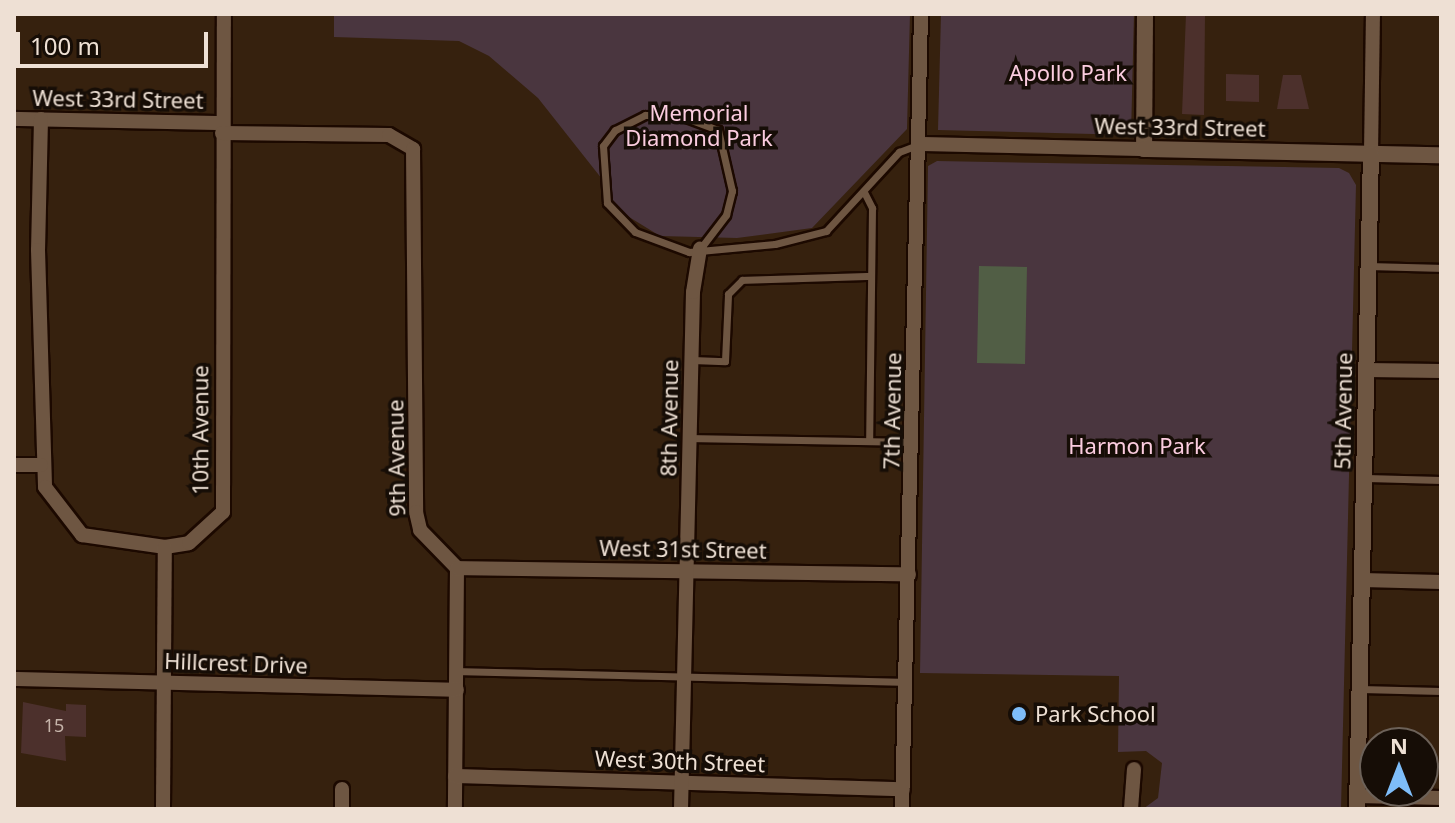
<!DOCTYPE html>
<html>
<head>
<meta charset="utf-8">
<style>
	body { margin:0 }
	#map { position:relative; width:1455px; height:823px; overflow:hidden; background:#36210e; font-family:"Noto Sans",sans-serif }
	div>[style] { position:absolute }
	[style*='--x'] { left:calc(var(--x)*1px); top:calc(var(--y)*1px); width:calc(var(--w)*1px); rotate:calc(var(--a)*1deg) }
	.green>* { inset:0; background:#4a363f }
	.water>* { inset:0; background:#515e45 }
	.building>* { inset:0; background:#4c302c }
	.roads { filter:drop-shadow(2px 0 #1c0900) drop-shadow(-2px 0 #1c0900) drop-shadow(0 2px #1c0900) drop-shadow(0 -2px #1c0900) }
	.service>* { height:7px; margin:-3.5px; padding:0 3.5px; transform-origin:3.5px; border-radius:3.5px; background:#6e5642 }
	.minor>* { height:14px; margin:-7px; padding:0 7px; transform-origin:7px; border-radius:7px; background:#6e5642 }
	.tertiary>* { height:16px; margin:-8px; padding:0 8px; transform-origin:8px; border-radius:8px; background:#6e5642 }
	.dots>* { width:22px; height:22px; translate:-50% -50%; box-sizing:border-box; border:4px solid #160d06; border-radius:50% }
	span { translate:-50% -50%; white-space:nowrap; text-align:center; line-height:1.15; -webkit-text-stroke:7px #160d06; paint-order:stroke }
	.number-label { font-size:18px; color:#c6b4aa }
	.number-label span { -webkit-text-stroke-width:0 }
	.park-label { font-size:22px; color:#fbccdf }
	.street-label { font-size:22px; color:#eee0d4 }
	.poi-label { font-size:22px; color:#eee0d4 }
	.left { translate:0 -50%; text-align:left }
	.frame { position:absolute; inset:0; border:16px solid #eee0d4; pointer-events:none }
	.north { position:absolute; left:1359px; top:727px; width:80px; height:80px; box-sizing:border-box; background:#160d06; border:2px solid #6c6158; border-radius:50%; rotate:0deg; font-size:22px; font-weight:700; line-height:32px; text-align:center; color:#eee0d4 }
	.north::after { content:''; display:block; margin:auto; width:28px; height:36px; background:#7ebdf9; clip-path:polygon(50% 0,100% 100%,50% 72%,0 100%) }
	.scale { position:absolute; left:16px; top:32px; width:192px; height:36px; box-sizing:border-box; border:4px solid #eee0d4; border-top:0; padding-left:10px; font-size:24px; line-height:28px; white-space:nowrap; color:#eee0d4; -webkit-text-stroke:6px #160d06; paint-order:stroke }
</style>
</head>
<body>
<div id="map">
	<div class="green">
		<div style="clip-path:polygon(334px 14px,910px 14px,907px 129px,812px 228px,737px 238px,660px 236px,616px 209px,602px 179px,538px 98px,489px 56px,459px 41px,334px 37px)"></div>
		<div style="clip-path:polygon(941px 14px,1134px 14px,1131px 135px,938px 130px)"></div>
		<div style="clip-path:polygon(937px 161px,1339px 168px,1349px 173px,1356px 185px,1341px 809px,1143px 809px,1158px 798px,1162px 763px,1146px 751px,1118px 752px,1119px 676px,920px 673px,928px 166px)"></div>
	</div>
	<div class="water">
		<div style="clip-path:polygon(979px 266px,1027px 267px,1025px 364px,977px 363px)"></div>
	</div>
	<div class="building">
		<div style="clip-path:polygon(1186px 14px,1205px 14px,1204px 115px,1182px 114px)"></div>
		<div style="clip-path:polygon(1226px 74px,1259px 75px,1259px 102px,1226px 101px)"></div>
		<div style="clip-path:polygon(1283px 75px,1301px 75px,1309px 109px,1277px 109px)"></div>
		<div style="clip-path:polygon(23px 702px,66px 711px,66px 704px,86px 705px,86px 737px,65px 736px,66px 761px,21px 753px)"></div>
	</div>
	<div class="roads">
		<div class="service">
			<div style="--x:864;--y:192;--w:18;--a:63"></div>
			<div style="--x:872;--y:208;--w:233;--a:90.7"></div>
			<div style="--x:700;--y:249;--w:43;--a:-52.6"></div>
			<div style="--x:726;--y:215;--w:25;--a:-76"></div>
			<div style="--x:732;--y:191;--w:63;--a:-102.9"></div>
			<div style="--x:718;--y:130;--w:43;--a:-159.4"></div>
			<div style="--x:678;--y:115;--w:33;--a:180"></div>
			<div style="--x:645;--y:115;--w:34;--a:153"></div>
			<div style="--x:615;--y:130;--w:20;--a:127"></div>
			<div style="--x:603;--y:146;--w:57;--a:86"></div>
			<div style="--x:607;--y:203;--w:40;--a:46"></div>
			<div style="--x:635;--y:232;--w:58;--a:20.3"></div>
			<div style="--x:689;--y:252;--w:86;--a:-5.3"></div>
			<div style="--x:775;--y:244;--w:53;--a:-14.3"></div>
			<div style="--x:826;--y:231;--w:108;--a:-47.3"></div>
			<div style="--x:899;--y:152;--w:19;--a:-21"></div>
			<div style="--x:1371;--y:266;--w:70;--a:1.6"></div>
			<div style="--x:692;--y:360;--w:33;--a:2"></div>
			<div style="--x:725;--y:361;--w:67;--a:-87.4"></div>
			<div style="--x:728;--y:294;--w:20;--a:-45"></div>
			<div style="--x:742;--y:280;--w:129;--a:-1.8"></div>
			<div style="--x:690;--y:438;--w:221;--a:1"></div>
			<div style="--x:1366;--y:478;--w:75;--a:1.5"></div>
			<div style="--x:457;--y:671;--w:449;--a:1.4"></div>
			<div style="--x:1360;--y:689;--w:81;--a:1.4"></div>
		</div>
		<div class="minor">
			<div style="--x:14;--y:119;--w:208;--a:1.1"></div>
			<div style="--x:41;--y:119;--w:131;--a:91.3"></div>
			<div style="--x:38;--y:250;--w:237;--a:88.3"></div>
			<div style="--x:45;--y:487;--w:61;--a:52.4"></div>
			<div style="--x:82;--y:535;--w:84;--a:8.2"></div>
			<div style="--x:165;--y:547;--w:24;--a:-9"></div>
			<div style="--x:189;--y:543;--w:46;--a:-42.4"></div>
			<div style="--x:223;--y:512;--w:498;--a:-89.9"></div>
			<div style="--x:222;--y:133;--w:167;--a:0.7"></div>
			<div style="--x:389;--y:135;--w:28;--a:30"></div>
			<div style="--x:413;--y:149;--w:363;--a:89.5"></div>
			<div style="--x:416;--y:512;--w:18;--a:77"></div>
			<div style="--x:420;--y:530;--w:53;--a:45.8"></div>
			<div style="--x:457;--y:568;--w:241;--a:90.5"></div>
			<div style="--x:919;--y:144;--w:225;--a:1.3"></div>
			<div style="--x:1371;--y:154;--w:140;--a:-89.2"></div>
			<div style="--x:1366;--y:370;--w:75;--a:0.8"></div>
			<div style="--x:14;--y:465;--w:27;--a:0"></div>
			<div style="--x:457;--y:568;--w:452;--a:0.8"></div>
			<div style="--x:1362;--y:580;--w:79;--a:1.5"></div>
			<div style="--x:14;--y:679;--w:443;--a:1.4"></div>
			<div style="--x:455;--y:776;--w:448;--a:1.7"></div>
			<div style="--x:1357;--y:796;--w:84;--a:1.4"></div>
			<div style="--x:163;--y:809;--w:262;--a:-89.6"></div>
			<div style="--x:342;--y:809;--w:20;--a:-90"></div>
			<div style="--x:681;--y:809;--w:517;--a:-88.67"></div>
			<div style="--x:693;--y:292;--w:44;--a:-80.8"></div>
			<div style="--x:902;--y:809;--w:795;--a:-88.63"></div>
			<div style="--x:1131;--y:809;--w:40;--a:-85.7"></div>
		</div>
		<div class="tertiary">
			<div style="--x:1145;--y:14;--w:135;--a:90.4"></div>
			<div style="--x:1144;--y:149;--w:297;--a:1.2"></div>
			<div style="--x:1357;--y:809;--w:655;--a:-88.78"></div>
		</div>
	</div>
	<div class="dots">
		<div style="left:1019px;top:714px;background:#7ebdf9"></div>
	</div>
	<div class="number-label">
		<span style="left:54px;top:725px">15</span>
	</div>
	<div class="park-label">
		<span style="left:1068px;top:73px">Apollo Park</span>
		<span style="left:699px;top:125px">Memorial<br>Diamond Park</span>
		<span style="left:1137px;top:446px">Harmon Park</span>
	</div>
	<div class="street-label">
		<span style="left:118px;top:99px;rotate:1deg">West 33rd Street</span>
		<span style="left:1180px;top:127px;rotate:1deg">West 33rd Street</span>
		<span style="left:892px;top:411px;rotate:-89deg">7th Avenue</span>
		<span style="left:1343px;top:411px;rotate:-89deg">5th Avenue</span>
		<span style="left:669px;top:418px;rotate:-89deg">8th Avenue</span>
		<span style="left:200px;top:430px;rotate:-90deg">10th Avenue</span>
		<span style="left:396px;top:458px;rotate:-91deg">9th Avenue</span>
		<span style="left:683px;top:549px;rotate:1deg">West 31st Street</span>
		<span style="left:236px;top:663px;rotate:2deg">Hillcrest Drive</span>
		<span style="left:680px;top:761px;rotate:2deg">West 30th Street</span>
	</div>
	<div class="poi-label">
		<span class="left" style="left:1035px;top:714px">Park School</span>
	</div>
	<div class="frame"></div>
	<div class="north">N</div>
	<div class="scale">100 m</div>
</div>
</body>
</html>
